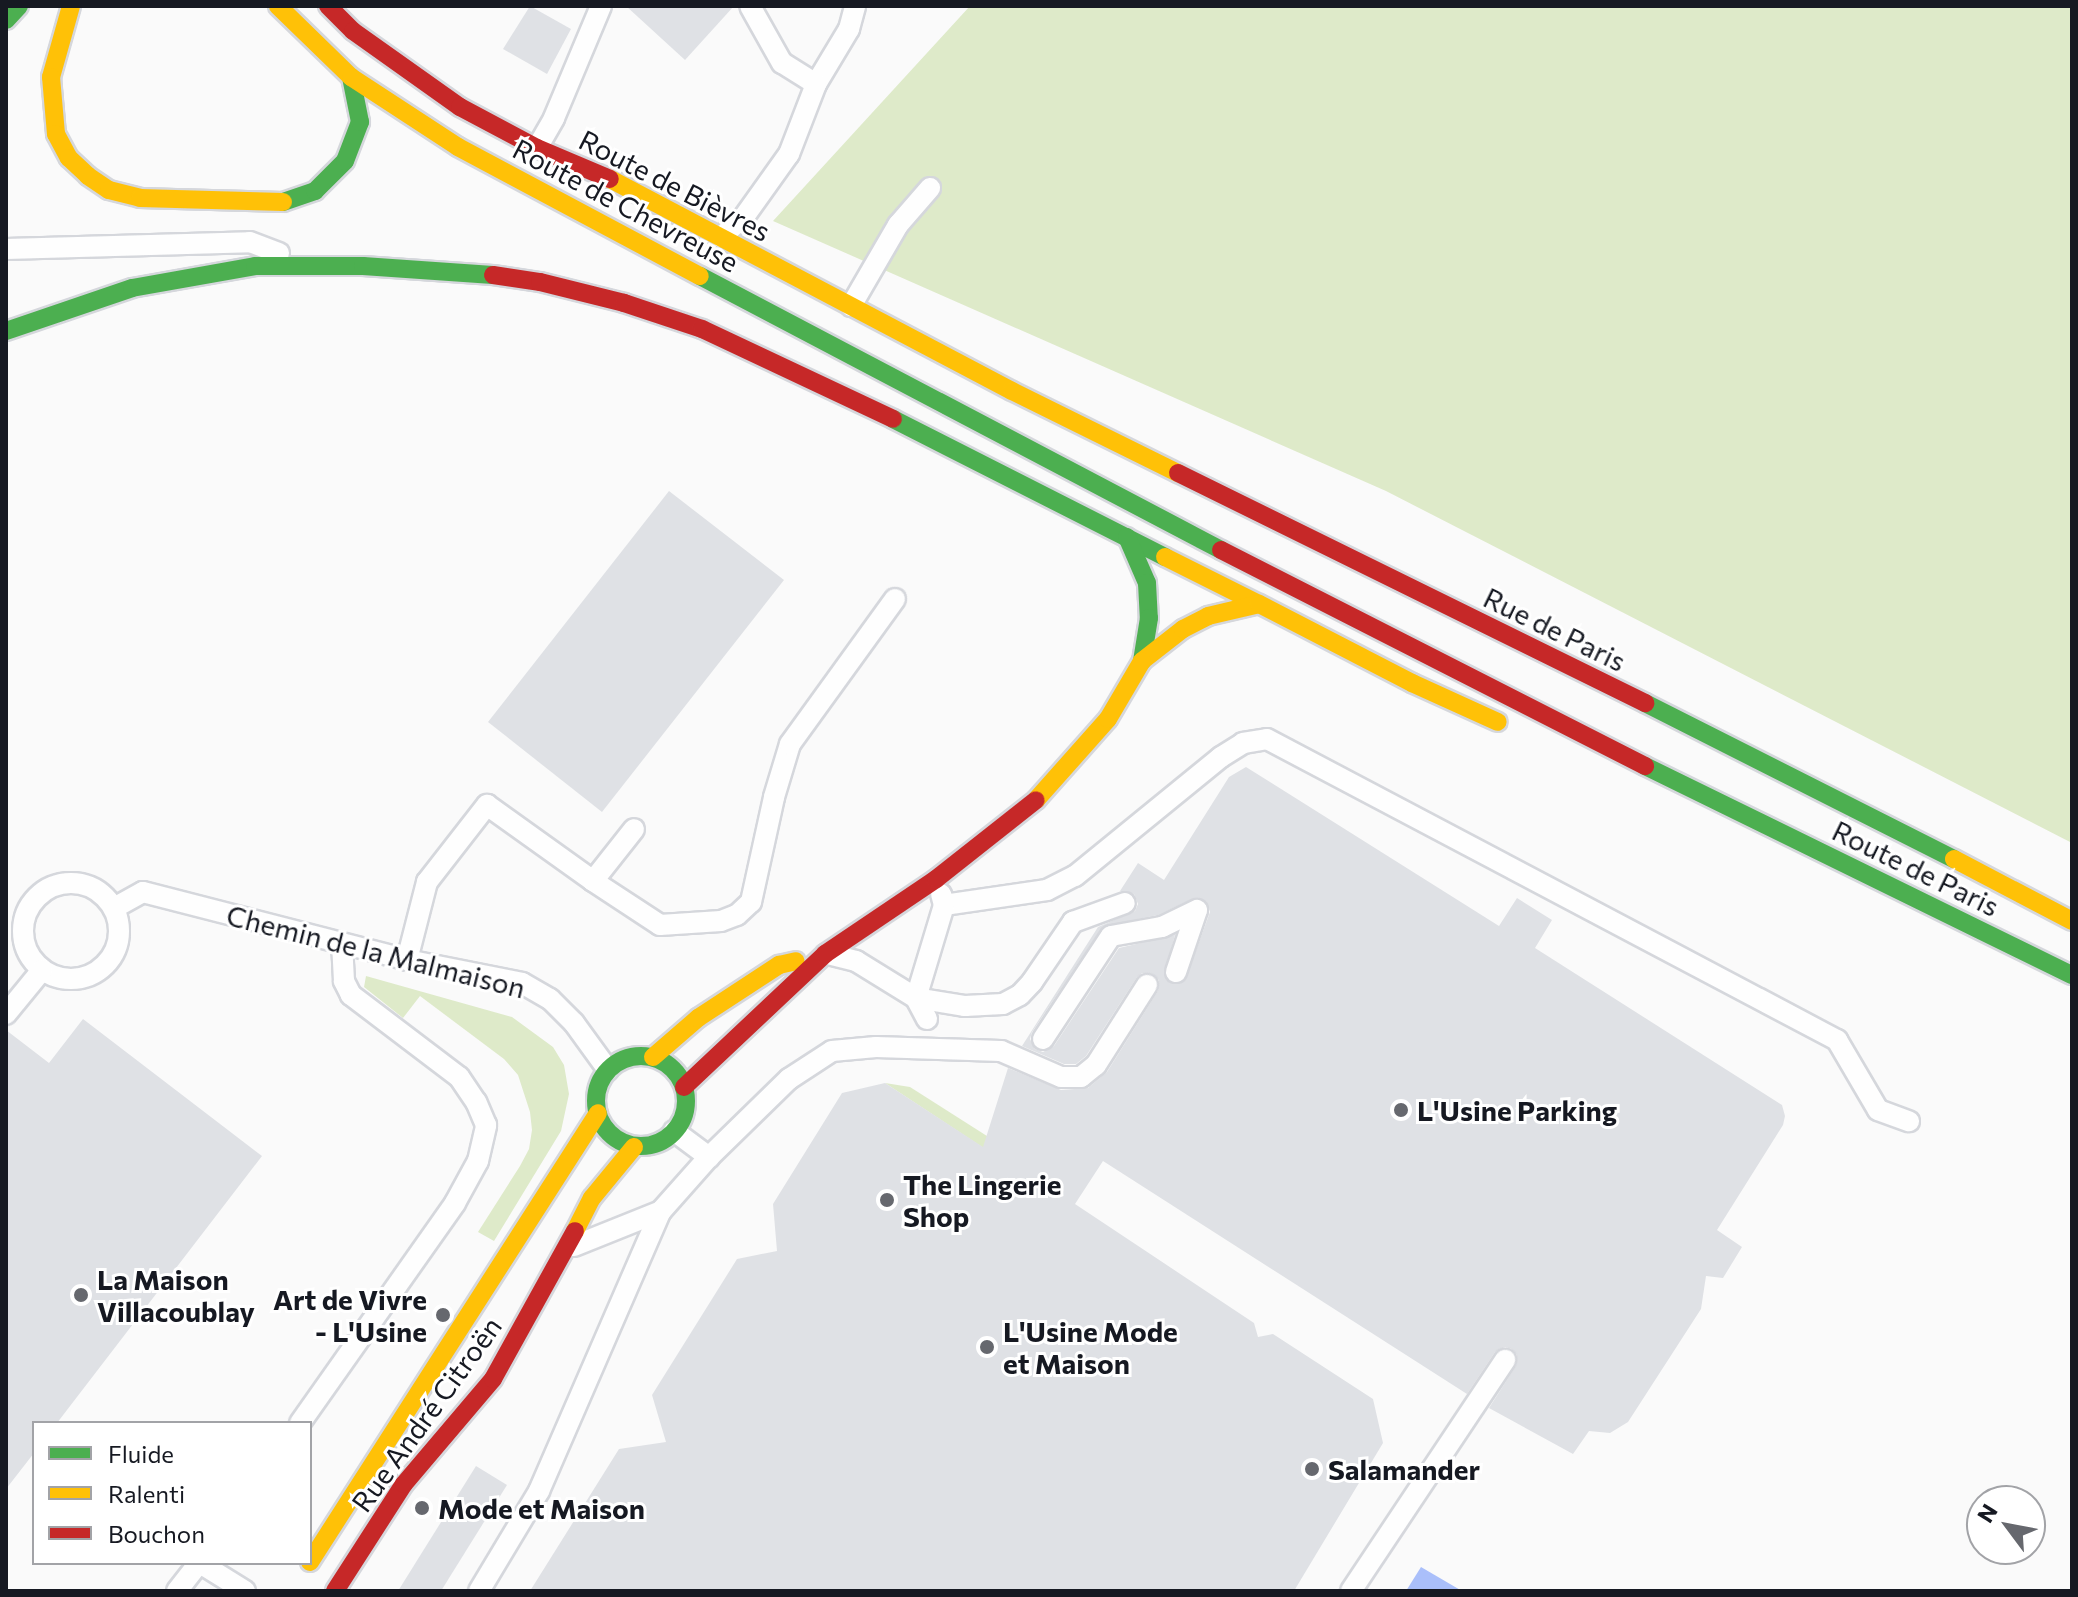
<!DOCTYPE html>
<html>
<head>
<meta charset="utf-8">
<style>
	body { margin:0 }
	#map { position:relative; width:2078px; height:1597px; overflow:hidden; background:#fafafa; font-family:Commissioner,sans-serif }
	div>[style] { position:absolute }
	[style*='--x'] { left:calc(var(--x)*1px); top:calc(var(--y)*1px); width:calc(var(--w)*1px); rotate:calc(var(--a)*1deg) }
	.green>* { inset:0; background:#deeac9 }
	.water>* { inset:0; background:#aabffa }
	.building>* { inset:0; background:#dfe1e5 }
	.roads { filter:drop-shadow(2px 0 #d5d7dc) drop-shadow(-2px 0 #d5d7dc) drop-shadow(0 2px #d5d7dc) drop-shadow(0 -2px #d5d7dc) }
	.lane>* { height:20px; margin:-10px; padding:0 10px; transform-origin:10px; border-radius:10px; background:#fefefe }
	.lane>.ring { margin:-10px; padding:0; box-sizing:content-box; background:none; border:20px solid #fefefe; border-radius:50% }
	.fast>* { height:18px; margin:-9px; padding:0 9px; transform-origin:9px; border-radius:9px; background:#4caf50 }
	.fast>.ring { margin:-9px; padding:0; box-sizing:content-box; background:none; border:18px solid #4caf50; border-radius:50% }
	.slow>* { height:18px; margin:-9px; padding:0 9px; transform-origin:9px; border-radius:9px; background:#ffc107 }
	.jam>* { height:18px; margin:-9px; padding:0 9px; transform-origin:9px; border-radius:9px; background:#c62828 }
	.dots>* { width:22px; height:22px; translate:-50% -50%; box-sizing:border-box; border:4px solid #fff; border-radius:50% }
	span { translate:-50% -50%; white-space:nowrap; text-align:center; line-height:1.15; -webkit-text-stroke:6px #fff; paint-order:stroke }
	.street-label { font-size:28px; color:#161922 }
	.poi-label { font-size:28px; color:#161922; font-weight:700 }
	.left { translate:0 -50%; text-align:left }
	.right { translate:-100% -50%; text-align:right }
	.frame { position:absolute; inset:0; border:8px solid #161922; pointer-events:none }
	.legend { position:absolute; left:32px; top:1421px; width:280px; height:144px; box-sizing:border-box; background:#fff; border:2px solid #a2a3a7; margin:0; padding:10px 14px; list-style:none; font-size:24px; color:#161922 }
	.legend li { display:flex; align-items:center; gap:16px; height:40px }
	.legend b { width:40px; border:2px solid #a2a3a7 }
	.north { position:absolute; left:1966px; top:1485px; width:80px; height:80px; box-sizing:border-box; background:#fff; border:2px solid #a2a3a7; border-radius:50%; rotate:302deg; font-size:22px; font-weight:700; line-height:32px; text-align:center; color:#161922 }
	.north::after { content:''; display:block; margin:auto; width:28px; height:36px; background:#66686e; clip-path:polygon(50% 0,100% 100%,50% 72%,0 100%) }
</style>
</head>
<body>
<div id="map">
	<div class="green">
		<div style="clip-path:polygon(970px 6px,2072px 6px,2072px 843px,1386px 491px,773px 221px)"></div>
		<div style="clip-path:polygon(366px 976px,512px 1017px,553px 1047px,564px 1065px,569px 1094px,561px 1131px,494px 1241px,478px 1232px,520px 1166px,529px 1149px,532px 1130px,530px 1112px,518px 1075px,504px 1059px,420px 996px,403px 1018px,364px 987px)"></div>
		<div style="clip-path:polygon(885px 1083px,910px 1087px,1050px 1176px,985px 1149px)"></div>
	</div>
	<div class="water">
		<div style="clip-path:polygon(1421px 1567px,1462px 1591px,1406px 1591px)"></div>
	</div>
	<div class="building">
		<div style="clip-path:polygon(530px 6px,571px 29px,547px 74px,503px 49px)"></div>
		<div style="clip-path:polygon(626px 6px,734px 6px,685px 60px)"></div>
		<div style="clip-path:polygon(669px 491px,784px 580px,602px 812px,488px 722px)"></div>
		<div style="clip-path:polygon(evenodd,1246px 767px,1499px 926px,1517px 898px,1552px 920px,1535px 948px,1782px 1105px,1785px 1116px,1783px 1125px,1717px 1230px,1742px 1247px,1723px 1278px,1706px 1276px,1701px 1309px,1628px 1422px,1610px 1433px,1589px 1431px,1573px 1454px,1489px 1408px,1516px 1366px,1517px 1355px,1512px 1349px,1505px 1347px,1495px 1352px,1467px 1394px,1103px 1161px,1075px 1204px,1254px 1323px,1258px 1337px,1273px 1334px,1373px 1399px,1383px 1443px,1294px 1591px,530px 1591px,619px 1449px,666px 1442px,652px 1395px,737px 1259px,777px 1251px,773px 1204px,842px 1093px,885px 1083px,983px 1147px,1008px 1068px,1061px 1090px,1088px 1088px,1107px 1072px,1158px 991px,1159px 980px,1153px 974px,1142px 973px,1137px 977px,1086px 1056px,1076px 1064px,1064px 1064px,1022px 1046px,1098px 927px,1135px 911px,1138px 904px,1134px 894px,1120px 891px,1138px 863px,1164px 880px,1229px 777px,1246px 767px,1194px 898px,1206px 901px,1210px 912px,1185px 981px,1173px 984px,1164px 975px,1175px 935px,1119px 948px,1054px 1046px,1043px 1052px,1035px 1049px,1030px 1039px,1032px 1032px,1103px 926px,1158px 915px,1194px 898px)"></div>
		<div style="clip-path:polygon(83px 1019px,262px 1156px,57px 1423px,34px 1423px,34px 1453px,6px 1489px,6px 1030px,49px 1063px)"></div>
		<div style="clip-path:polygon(476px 1466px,507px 1485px,441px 1591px,398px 1591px)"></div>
	</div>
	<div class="roads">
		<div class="lane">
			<div style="--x:816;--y:84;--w:64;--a:-59"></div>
			<div style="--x:849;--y:29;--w:24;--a:-75"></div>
			<div style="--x:537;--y:148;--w:34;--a:-60"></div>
			<div style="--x:554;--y:118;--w:121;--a:-67.2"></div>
			<div style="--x:721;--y:237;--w:30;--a:-41"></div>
			<div style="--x:744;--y:217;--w:77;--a:-54.5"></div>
			<div style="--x:789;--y:154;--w:75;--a:-68.9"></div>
			<div style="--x:816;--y:84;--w:40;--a:-148"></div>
			<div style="--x:782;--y:63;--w:65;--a:-119.3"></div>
			<div style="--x:6;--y:249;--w:244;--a:-1.6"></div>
			<div style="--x:250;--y:242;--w:31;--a:21"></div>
			<div style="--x:851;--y:306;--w:94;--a:-59.9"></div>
			<div style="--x:898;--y:225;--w:49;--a:-49.1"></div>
			<div style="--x:593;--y:881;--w:80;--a:33.3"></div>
			<div style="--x:660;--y:925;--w:61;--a:-3.8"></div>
			<div style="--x:721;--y:921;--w:17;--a:-21"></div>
			<div style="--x:737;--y:915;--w:19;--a:-43"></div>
			<div style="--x:751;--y:902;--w:107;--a:-77.6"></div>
			<div style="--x:774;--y:797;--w:55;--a:-73.2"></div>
			<div style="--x:790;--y:744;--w:179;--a:-54.1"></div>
			<div class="ring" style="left:23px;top:883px;width:76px;height:76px"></div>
			<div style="--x:944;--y:905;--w:104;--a:-8.3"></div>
			<div style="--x:1047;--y:890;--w:31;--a:-27"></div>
			<div style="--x:1075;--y:876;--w:188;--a:-39.2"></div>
			<div style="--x:1221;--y:757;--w:26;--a:-32"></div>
			<div style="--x:1243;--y:743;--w:24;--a:-9"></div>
			<div style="--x:1267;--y:739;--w:645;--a:27.84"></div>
			<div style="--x:1837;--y:1040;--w:81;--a:59.6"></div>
			<div style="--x:1878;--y:1110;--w:33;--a:20"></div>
			<div style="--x:114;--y:908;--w:33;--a:-29"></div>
			<div style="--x:143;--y:892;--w:273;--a:14.4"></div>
			<div style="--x:407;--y:960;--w:117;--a:11.3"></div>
			<div style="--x:522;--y:983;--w:32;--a:30"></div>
			<div style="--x:550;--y:999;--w:34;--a:45"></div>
			<div style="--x:574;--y:1023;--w:58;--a:54.1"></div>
			<div style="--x:828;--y:954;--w:29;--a:14"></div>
			<div style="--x:856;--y:961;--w:70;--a:31.7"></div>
			<div style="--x:916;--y:998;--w:50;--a:9.3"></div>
			<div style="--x:965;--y:1006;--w:38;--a:-3"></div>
			<div style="--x:1003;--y:1004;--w:19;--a:-28"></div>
			<div style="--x:1020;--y:995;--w:18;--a:-47"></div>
			<div style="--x:1032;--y:982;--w:73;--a:-55.7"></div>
			<div style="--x:1073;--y:922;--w:55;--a:-20.1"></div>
			<div style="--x:407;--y:960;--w:81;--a:-75.6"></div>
			<div style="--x:427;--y:882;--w:98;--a:-52.1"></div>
			<div style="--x:487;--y:805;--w:130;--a:35.6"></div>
			<div style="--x:593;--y:881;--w:66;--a:-51.7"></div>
			<div style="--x:1176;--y:972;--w:65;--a:-71.3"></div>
			<div style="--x:6;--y:1014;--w:57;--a:-50.7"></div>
			<div style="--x:927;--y:1019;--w:24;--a:-118"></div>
			<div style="--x:916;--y:998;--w:97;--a:-73.2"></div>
			<div style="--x:944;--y:905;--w:11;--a:-105"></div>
			<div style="--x:1043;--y:1039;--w:123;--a:-56.6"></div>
			<div style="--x:1111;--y:936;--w:52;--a:-10"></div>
			<div style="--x:1162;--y:927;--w:39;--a:-26"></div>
			<div style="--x:674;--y:1131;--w:44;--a:36.6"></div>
			<div style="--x:574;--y:1246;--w:94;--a:-21.9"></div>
			<div style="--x:661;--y:1211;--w:72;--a:-48.4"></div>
			<div style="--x:709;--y:1157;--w:112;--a:-44.3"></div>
			<div style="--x:789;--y:1079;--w:51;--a:-33.1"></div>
			<div style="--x:832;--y:1051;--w:44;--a:-5.2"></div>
			<div style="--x:876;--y:1047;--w:125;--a:1.8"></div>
			<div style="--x:1001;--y:1051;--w:65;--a:23.4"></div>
			<div style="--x:1061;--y:1077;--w:20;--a:0"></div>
			<div style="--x:1081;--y:1077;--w:19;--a:-39"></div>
			<div style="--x:1096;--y:1065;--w:95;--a:-57.5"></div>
			<div style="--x:300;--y:1423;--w:269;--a:-54.8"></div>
			<div style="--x:455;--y:1203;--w:48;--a:-61.3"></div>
			<div style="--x:478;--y:1161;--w:37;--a:-77"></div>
			<div style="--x:486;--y:1125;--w:25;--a:-113"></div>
			<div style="--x:476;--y:1102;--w:30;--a:-124"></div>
			<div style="--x:459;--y:1077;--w:136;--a:-142.8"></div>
			<div style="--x:351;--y:995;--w:16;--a:-117"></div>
			<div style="--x:344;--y:981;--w:37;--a:-93"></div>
			<div style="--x:200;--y:1563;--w:53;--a:31.9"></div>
			<div style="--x:177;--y:1591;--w:36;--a:-52"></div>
			<div style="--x:479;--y:1591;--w:117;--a:-59"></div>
			<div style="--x:539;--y:1491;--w:305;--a:-66.5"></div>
			<div style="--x:1351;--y:1591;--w:278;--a:-56.3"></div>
		</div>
		<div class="fast">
			<div style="--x:6;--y:20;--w:19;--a:-47"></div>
			<div style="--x:283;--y:202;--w:34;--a:-19"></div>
			<div style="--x:315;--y:191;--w:42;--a:-45"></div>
			<div style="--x:345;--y:161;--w:42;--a:-69"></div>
			<div style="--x:360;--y:122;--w:46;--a:-101.3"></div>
			<div style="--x:700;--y:276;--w:589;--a:27.74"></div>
			<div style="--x:6;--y:331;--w:133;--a:-18.8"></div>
			<div style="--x:132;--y:288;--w:125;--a:-10.1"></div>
			<div style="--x:255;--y:266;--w:108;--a:0"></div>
			<div style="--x:363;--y:266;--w:130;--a:4"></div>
			<div style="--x:893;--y:419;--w:305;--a:26.9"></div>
			<div style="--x:1127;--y:537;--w:50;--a:66.5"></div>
			<div style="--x:1147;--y:583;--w:35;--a:87"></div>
			<div style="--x:1149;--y:618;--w:44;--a:99.2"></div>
			<div style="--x:1645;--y:703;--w:346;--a:26.8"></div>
			<div style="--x:1645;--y:766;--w:475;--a:26.1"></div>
			<div class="ring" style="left:596px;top:1056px;width:72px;height:72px"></div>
		</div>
		<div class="slow">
			<div style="--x:71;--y:6;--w:74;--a:105.7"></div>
			<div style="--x:51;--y:77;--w:57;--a:85"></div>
			<div style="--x:56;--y:134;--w:27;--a:62"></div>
			<div style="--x:69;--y:158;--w:26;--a:43"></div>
			<div style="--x:88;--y:176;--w:25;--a:34"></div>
			<div style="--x:109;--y:190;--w:32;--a:14"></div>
			<div style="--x:140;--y:198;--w:143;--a:1.6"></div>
			<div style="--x:278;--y:6;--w:102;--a:44.2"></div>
			<div style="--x:351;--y:77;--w:128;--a:33.2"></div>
			<div style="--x:458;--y:147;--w:274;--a:28.1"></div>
			<div style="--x:610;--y:179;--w:454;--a:27.8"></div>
			<div style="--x:1012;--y:391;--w:185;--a:26.3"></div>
			<div style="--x:1165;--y:557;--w:105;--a:26.6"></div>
			<div style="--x:1142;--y:661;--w:52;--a:-38"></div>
			<div style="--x:1183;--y:629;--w:28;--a:-27"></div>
			<div style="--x:1208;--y:616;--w:52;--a:-13.2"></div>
			<div style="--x:1259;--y:604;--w:172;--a:27.3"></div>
			<div style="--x:1412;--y:683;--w:94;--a:24.4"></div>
			<div style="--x:1036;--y:800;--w:108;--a:-48.4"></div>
			<div style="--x:1108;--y:719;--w:67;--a:-59.6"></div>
			<div style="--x:1954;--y:859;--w:133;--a:27.7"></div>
			<div style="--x:653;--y:1057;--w:60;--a:-40.9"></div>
			<div style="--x:698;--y:1018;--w:97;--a:-33.2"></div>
			<div style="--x:779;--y:965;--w:17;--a:-13"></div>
			<div style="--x:575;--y:1231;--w:37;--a:-63"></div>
			<div style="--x:592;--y:1198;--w:66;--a:-50.5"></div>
			<div style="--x:310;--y:1562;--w:533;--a:-57.32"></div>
		</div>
		<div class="jam">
			<div style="--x:328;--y:6;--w:35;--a:45"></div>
			<div style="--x:353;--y:31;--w:131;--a:35.4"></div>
			<div style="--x:460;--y:107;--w:87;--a:28"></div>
			<div style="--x:537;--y:148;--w:79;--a:23"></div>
			<div style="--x:493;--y:275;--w:48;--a:8.5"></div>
			<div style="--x:540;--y:282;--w:87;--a:14"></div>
			<div style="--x:624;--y:303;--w:82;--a:18.4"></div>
			<div style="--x:702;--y:329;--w:211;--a:25.2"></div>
			<div style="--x:1178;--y:473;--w:521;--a:26.22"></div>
			<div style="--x:1221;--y:550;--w:476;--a:27"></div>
			<div style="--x:684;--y:1087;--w:194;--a:-43.3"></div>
			<div style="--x:825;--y:954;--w:134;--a:-34"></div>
			<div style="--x:936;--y:879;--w:127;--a:-38.3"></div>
			<div style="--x:335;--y:1591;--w:127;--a:-57.2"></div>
			<div style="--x:404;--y:1484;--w:138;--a:-49.7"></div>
			<div style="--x:493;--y:1379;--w:169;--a:-61"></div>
		</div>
	</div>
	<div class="dots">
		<div style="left:1401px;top:1110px;background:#66686e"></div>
		<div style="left:887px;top:1200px;background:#66686e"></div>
		<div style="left:81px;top:1295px;background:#66686e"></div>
		<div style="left:443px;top:1315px;background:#66686e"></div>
		<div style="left:987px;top:1347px;background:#66686e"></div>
		<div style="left:1312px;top:1469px;background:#66686e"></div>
		<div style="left:422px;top:1508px;background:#66686e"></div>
	</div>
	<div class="street-label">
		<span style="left:675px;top:185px;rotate:27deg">Route de Bièvres</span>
		<span style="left:626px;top:205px;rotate:28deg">Route de Chevreuse</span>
		<span style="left:1555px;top:629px;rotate:26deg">Rue de Paris</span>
		<span style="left:1916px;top:868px;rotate:26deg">Route de Paris</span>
		<span style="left:376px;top:951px;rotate:14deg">Chemin de la Malmaison</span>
		<span style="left:426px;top:1414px;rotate:-54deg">Rue André Citroën</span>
	</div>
	<div class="poi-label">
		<span class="left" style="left:1417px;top:1110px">L'Usine Parking</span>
		<span class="left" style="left:903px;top:1200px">The Lingerie<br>Shop</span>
		<span class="left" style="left:97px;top:1295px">La Maison<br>Villacoublay</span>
		<span class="right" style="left:427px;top:1315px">Art de Vivre<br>- L'Usine</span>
		<span class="left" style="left:1003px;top:1347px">L'Usine Mode<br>et Maison</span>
		<span class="left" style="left:1328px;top:1469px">Salamander</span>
		<span class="left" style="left:438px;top:1508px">Mode et Maison</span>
	</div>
	<div class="frame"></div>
	<ul class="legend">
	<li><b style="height:10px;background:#4caf50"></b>Fluide</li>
	<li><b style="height:10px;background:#ffc107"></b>Ralenti</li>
	<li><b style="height:10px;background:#c62828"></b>Bouchon</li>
	</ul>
	<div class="north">N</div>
</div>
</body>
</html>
